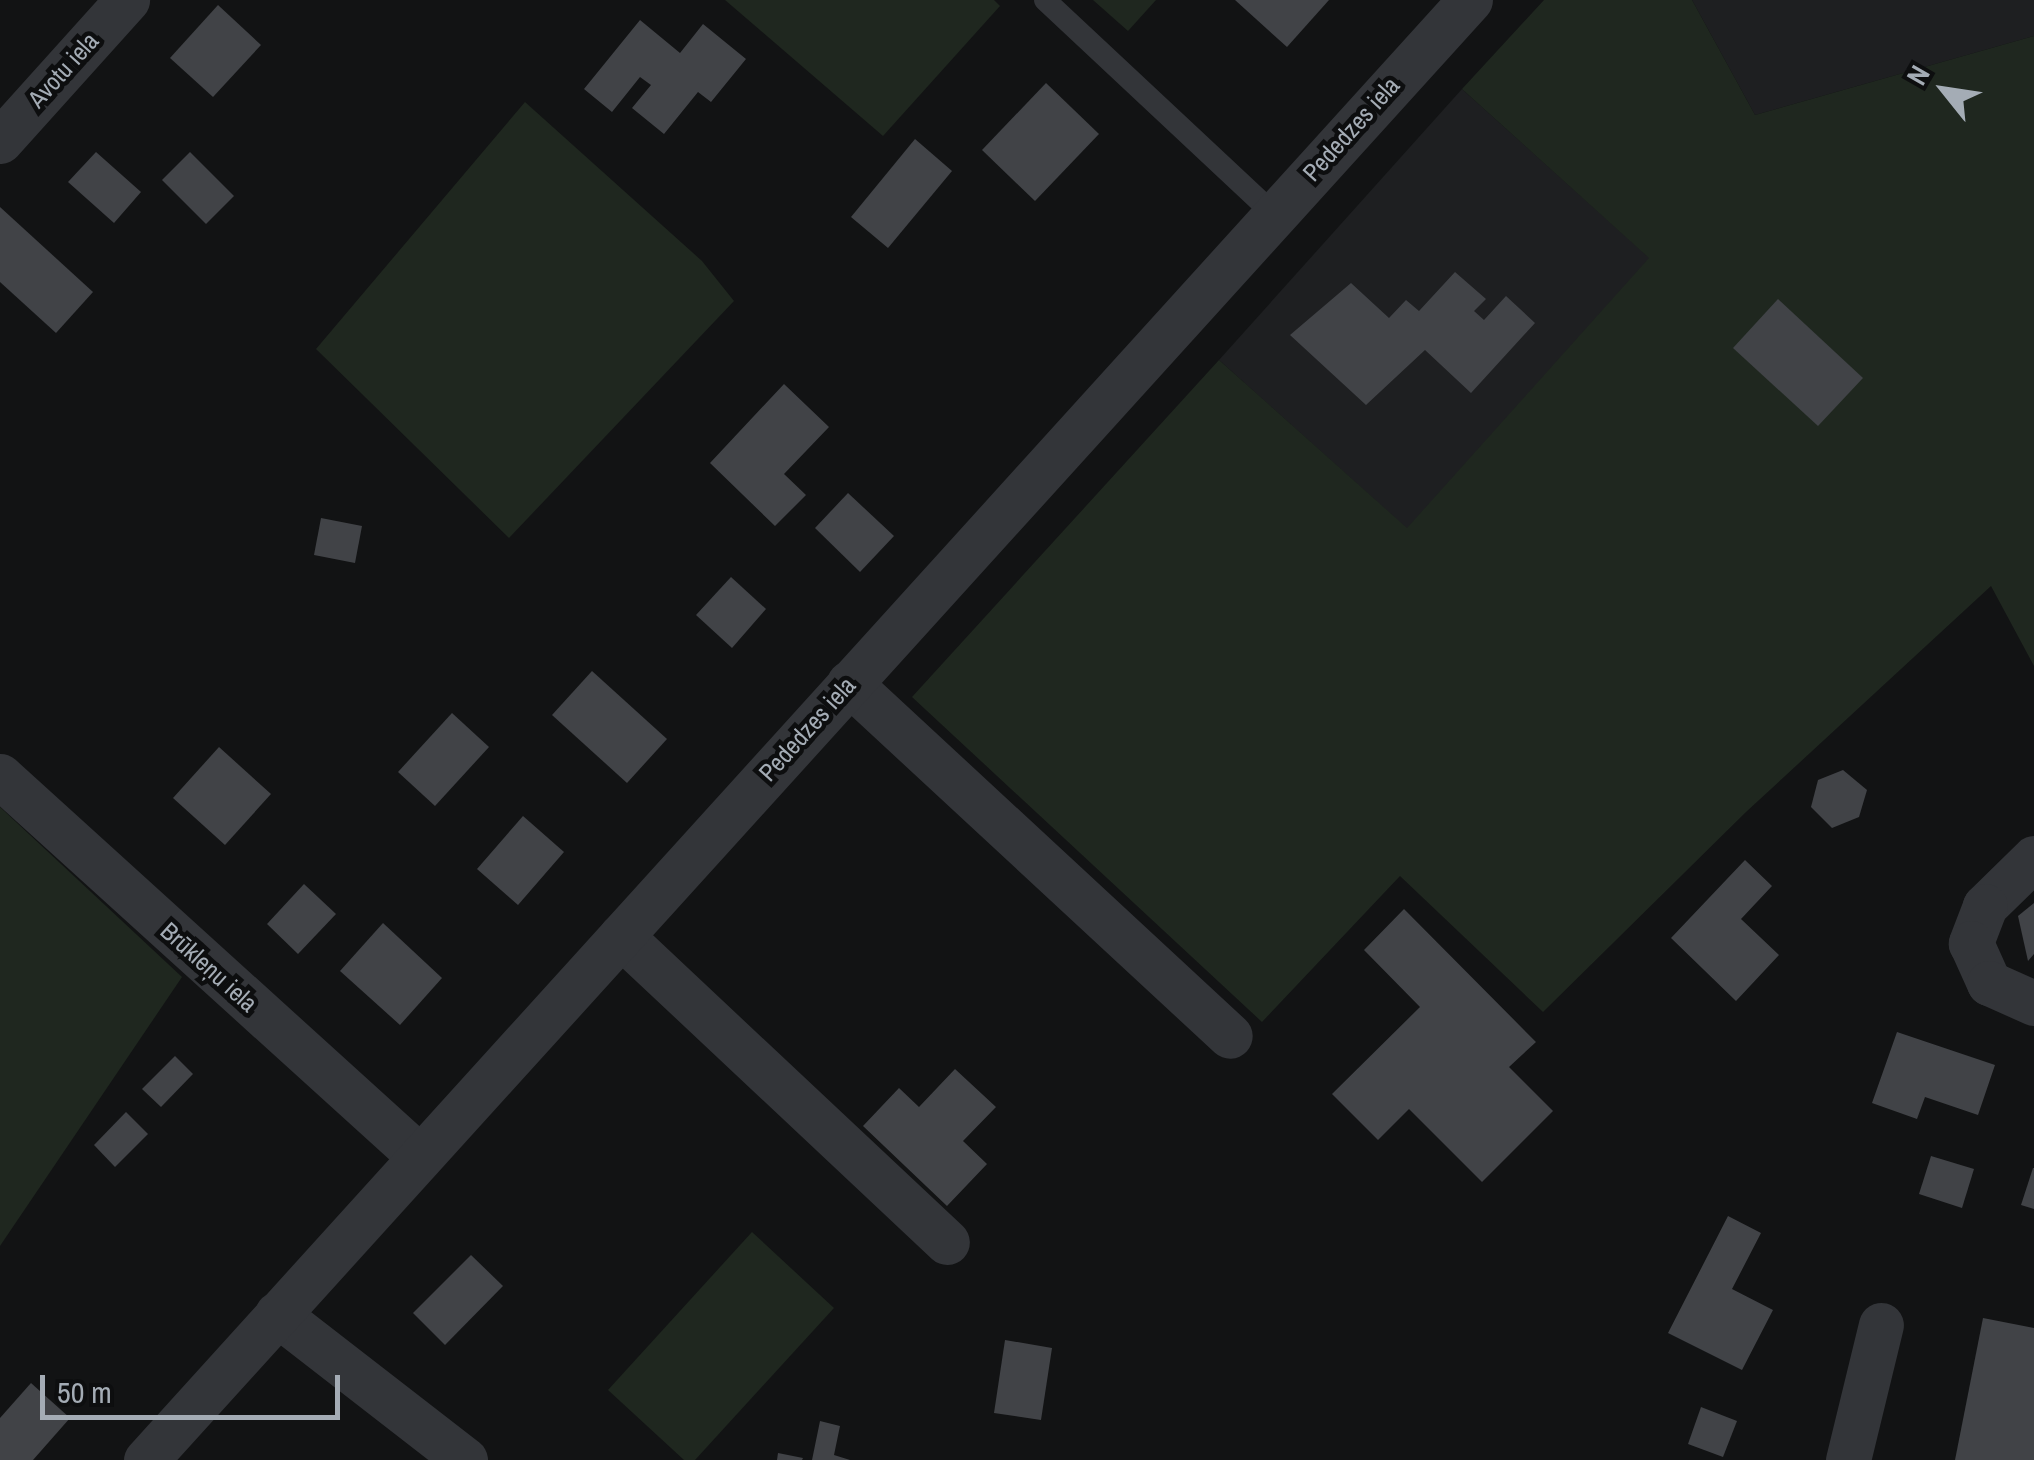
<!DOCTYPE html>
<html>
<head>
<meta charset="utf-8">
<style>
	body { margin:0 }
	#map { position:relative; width:2034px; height:1460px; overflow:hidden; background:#121314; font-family:"Archivo Narrow",sans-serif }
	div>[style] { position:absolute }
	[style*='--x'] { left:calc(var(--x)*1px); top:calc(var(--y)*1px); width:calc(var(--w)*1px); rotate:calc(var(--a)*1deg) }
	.built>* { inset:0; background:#1e1f21 }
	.green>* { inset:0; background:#1f271f }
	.building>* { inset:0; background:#414347 }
	.lane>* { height:22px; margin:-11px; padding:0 11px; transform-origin:11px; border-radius:11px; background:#333539 }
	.street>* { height:45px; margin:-22.5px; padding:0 22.5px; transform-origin:22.5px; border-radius:22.5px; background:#333539 }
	span { translate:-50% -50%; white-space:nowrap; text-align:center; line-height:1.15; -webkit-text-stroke:9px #0d0e0f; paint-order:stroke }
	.street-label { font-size:25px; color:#a4acb5 }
	.north { position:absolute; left:1894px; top:40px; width:100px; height:100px; -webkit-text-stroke:8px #0d0e0f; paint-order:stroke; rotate:300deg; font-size:28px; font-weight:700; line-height:40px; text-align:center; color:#a4acb5 }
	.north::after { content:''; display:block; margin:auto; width:35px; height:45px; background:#a4acb5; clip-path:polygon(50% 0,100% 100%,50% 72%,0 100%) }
	.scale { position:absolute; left:40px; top:1375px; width:300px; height:45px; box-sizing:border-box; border:5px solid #a4acb5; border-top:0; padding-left:12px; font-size:30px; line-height:35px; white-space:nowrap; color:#a4acb5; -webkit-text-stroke:8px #0d0e0f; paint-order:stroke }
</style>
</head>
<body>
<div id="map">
	<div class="built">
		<div style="clip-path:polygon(1692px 0,2034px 0,2034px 36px,1755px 115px)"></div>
		<div style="clip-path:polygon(1462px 89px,1650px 258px,1407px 529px,1219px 360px)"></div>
	</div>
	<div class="green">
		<div style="clip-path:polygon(725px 0,994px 0,1000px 6px,883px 136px)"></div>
		<div style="clip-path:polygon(1093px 0,1156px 0,1128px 31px)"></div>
		<div style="clip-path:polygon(1544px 0,1692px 0,1755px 115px,2034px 36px,2034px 666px,1991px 586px,1746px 812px,1543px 1012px,1400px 876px,1262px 1022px,912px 697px,1219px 360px,1407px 528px,1649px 258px,1462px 89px)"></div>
		<div style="clip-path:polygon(525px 102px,702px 261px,734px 301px,509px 538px,316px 349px)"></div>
		<div style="clip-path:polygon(0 807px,182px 977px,0 1246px)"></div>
		<div style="clip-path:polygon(752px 1232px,834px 1308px,695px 1460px,684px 1460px,608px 1390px)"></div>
	</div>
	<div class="building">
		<div style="clip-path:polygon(1235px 0,1329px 0,1287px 47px)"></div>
		<div style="clip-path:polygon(218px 5px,261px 45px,213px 97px,170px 58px)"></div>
		<div style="clip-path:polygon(640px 20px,680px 53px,703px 24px,746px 59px,711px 102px,698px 92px,664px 134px,632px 108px,651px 85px,640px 77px,612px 112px,584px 89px)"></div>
		<div style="clip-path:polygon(1046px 83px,1099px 134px,1035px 201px,982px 150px)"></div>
		<div style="clip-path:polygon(915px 139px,952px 171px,888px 248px,851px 217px)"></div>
		<div style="clip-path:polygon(96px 152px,141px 192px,114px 223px,68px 182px)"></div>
		<div style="clip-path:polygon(190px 152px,234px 196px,206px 224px,162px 180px)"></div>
		<div style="clip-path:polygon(0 207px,93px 292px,56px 333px,0 282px)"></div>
		<div style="clip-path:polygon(1455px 272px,1486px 299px,1474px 311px,1484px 320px,1506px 296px,1535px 323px,1471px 393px,1425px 350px,1366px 405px,1290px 335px,1351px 283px,1389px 318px,1406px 300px,1419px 311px)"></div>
		<div style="clip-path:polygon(1778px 299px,1863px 378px,1818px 426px,1733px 348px)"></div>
		<div style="clip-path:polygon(784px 384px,829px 427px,784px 474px,806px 495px,775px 526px,710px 463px)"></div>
		<div style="clip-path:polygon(848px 493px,894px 536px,860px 572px,815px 528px)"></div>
		<div style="clip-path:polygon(321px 518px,362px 526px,355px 563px,314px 555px)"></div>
		<div style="clip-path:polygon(731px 577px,766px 609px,732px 648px,696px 615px)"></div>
		<div style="clip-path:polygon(592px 671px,667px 739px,627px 783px,552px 715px)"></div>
		<div style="clip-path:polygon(452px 713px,489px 747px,435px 806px,398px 772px)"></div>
		<div style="clip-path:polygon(219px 747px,271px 794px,225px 845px,173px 798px)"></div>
		<div style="clip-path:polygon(1843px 770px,1867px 790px,1859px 817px,1832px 828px,1811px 807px,1818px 780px)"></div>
		<div style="clip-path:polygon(523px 816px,564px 852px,518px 905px,477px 869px)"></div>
		<div style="clip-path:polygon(1745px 860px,1772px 886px,1741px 919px,1779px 955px,1736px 1001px,1671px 938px)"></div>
		<div style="clip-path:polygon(304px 884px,336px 914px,298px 954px,267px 924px)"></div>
		<div style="clip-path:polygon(2034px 903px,2034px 954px,2028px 961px,2018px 916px)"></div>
		<div style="clip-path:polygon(1404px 909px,1536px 1042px,1509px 1067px,1553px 1111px,1482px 1182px,1409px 1109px,1378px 1140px,1332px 1094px,1420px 1007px,1364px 950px)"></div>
		<div style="clip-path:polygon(383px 923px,442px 978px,400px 1025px,340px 971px)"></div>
		<div style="clip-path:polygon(1897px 1032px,1995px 1065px,1978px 1115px,1925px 1097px,1917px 1119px,1872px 1103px)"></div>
		<div style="clip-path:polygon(175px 1056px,193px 1074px,161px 1107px,142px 1089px)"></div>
		<div style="clip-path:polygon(955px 1069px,996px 1107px,963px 1141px,987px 1164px,947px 1206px,863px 1126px,899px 1088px,919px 1107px)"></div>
		<div style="clip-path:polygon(126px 1112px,148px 1134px,115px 1167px,94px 1145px)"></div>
		<div style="clip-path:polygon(1931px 1156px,1974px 1169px,1962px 1208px,1919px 1194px)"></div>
		<div style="clip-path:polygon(2033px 1168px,2034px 1168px,2034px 1209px,2021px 1205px)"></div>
		<div style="clip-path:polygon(1728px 1216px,1761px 1233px,1732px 1289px,1773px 1310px,1742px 1370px,1668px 1333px)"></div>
		<div style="clip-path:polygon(471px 1255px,503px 1286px,445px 1345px,413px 1313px)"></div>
		<div style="clip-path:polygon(1983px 1318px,2034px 1328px,2034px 1460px,1955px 1460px)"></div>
		<div style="clip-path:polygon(1005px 1340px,1052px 1348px,1041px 1420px,994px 1413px)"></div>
		<div style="clip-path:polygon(31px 1383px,70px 1418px,33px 1460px,0 1460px,0 1418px)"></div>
		<div style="clip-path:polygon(1701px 1407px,1737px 1421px,1723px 1457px,1688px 1444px)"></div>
		<div style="clip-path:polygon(820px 1421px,840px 1426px,834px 1455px,850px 1460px,812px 1460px)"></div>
		<div style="clip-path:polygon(778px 1453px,803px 1458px,802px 1460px,777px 1460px)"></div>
	</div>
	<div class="lane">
		<div style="--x:1045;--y:0;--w:313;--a:43.1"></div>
	</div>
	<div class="street">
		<div style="--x:0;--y:141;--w:190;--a:-48"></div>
		<div style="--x:849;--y:683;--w:519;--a:42.82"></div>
		<div style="--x:0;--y:776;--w:567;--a:42.21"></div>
		<div style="--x:2034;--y:858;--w:69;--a:135.6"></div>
		<div style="--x:1985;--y:906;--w:40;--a:111"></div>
		<div style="--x:1971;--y:943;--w:44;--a:65.8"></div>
		<div style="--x:1989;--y:983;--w:49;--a:24"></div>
		<div style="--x:621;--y:936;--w:447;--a:43.2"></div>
		<div style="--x:277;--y:1314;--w:238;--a:37.8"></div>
		<div style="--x:146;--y:1460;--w:1971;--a:-47.8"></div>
		<div style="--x:1848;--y:1460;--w:139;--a:-76.3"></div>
	</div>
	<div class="street-label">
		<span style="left:63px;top:70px;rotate:-48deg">Avotu iela</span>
		<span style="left:1351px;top:129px;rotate:-48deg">Pededzes iela</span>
		<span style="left:807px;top:729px;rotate:-48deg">Pededzes iela</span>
		<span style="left:209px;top:967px;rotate:42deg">Brūkleņu iela</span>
	</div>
	<div class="north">N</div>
	<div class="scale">50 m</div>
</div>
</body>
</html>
